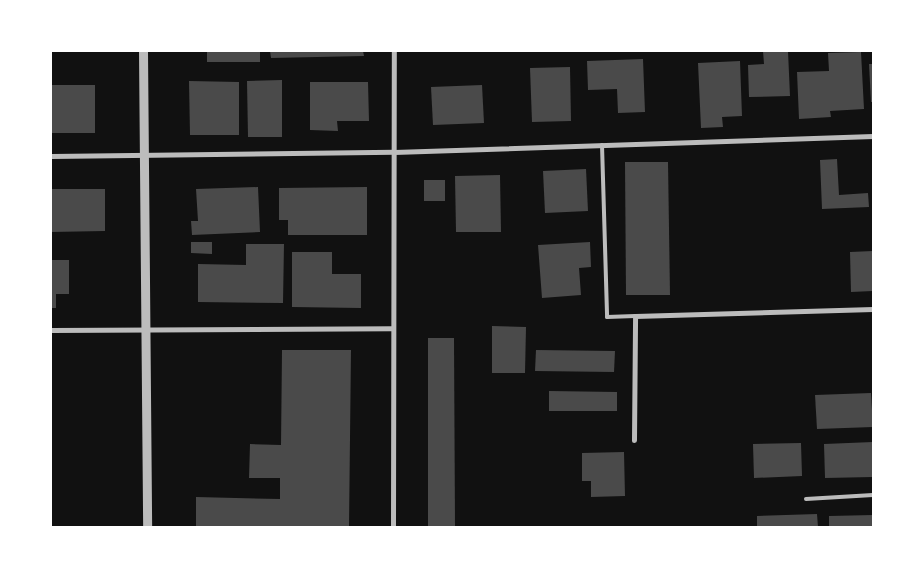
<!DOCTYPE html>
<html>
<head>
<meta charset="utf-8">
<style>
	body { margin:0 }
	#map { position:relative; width:924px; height:578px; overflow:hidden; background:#111; font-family:Cabin,sans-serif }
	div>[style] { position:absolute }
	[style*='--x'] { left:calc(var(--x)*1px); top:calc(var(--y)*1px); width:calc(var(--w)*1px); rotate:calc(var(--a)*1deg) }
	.building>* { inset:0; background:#4a4a4a }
	.service>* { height:4px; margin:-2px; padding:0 2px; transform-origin:2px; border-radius:2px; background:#bcbcbc }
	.minor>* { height:5px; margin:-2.5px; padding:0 2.5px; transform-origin:2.5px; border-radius:2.5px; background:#bcbcbc }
	.tertiary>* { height:9px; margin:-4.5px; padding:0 4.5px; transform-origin:4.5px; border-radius:4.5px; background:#bcbcbc }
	span { translate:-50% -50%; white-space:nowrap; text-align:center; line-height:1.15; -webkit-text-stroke:4.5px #fff; paint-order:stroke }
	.frame { position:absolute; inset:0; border:52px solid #fff; pointer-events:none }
</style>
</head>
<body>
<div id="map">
	<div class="building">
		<div style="clip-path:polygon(207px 51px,260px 51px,260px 62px,207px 62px)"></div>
		<div style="clip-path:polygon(270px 51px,363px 51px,364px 56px,271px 58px)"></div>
		<div style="clip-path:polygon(763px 51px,788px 51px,790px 96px,749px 97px,748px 65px,764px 64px)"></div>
		<div style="clip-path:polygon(861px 52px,864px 109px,830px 111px,831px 117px,799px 119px,797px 72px,829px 71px,828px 53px)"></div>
		<div style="clip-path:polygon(643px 59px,645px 112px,618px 113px,617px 89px,588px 90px,587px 61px)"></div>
		<div style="clip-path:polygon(740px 61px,742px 116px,722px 117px,723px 127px,701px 128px,698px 63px)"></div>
		<div style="clip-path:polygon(869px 64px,873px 64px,873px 102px,871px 102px)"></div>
		<div style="clip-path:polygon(570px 67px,571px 121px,532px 122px,530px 68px)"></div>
		<div style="clip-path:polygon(282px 80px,282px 137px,248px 137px,247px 81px)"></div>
		<div style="clip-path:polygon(189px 81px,239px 82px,239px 135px,190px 135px)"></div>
		<div style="clip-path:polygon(310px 82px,368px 82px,369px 121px,337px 121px,338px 131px,310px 130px)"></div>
		<div style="clip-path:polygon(51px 85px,95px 85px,95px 133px,51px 133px)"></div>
		<div style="clip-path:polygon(482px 85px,484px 123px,433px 125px,431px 87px)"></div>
		<div style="clip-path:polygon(837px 159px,839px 195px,868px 193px,869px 207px,822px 209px,820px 160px)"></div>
		<div style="clip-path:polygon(625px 162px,668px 162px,670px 295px,626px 295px)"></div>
		<div style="clip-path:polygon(586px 169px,588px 211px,545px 213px,543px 171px)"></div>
		<div style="clip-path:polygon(500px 175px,501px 232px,456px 232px,455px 176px)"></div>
		<div style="clip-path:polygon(424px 180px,445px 180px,445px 201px,424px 201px)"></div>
		<div style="clip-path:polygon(258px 187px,260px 232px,192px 235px,191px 221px,198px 221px,196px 189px)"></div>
		<div style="clip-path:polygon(367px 187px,367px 235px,288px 235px,288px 220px,279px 220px,279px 188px)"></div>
		<div style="clip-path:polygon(51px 189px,105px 189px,105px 231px,51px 232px)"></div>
		<div style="clip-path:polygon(191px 242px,212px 242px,212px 254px,191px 253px)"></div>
		<div style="clip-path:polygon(590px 242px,591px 267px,579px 268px,581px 295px,542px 298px,538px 245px)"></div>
		<div style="clip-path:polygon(246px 244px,284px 244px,283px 303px,198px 302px,198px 264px,246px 265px)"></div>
		<div style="clip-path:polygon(873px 251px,873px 291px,851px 292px,850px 252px)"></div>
		<div style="clip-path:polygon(292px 252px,332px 252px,332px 274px,361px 274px,361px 308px,292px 307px)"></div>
		<div style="clip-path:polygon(51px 260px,69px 260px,69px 294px,56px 294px,56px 308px,51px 308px)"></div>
		<div style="clip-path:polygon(492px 326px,526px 327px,525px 373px,492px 373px)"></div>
		<div style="clip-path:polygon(428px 338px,454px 338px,455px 527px,428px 527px)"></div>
		<div style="clip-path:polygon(282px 350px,351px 350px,349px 527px,196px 527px,196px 497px,280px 499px,280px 478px,249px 478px,250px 444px,281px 445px)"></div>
		<div style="clip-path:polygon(536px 350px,615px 351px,614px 372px,535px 371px)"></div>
		<div style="clip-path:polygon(549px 391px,617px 392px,617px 411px,549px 411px)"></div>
		<div style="clip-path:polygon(871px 393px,873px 427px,817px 429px,815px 395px)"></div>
		<div style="clip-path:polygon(873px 442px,873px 477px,825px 478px,824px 444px)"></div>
		<div style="clip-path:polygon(801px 443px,802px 476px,754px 478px,753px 444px)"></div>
		<div style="clip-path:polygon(624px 452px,625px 496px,591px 497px,591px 481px,582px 481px,582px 453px)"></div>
		<div style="clip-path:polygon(817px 514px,818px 527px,757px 527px,757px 516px)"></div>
		<div style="clip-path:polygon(873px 515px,873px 527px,829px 527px,829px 516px)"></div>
	</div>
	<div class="service">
		<div style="--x:602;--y:145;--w:172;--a:88.3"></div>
		<div style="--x:607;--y:317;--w:28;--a:-2"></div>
		<div style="--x:806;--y:499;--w:67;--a:-3.4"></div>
	</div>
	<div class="minor">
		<div style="--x:51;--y:156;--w:343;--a:-0.7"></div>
		<div style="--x:394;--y:152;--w:479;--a:-1.9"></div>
		<div style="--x:51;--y:330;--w:341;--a:-0.3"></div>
		<div style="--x:634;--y:440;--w:124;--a:-89.5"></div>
		<div style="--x:635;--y:316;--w:238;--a:-1.7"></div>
		<div style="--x:393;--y:527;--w:476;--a:-89.9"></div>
	</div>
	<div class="tertiary">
		<div style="--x:143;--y:51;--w:476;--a:89.5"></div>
	</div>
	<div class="frame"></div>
</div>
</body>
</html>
